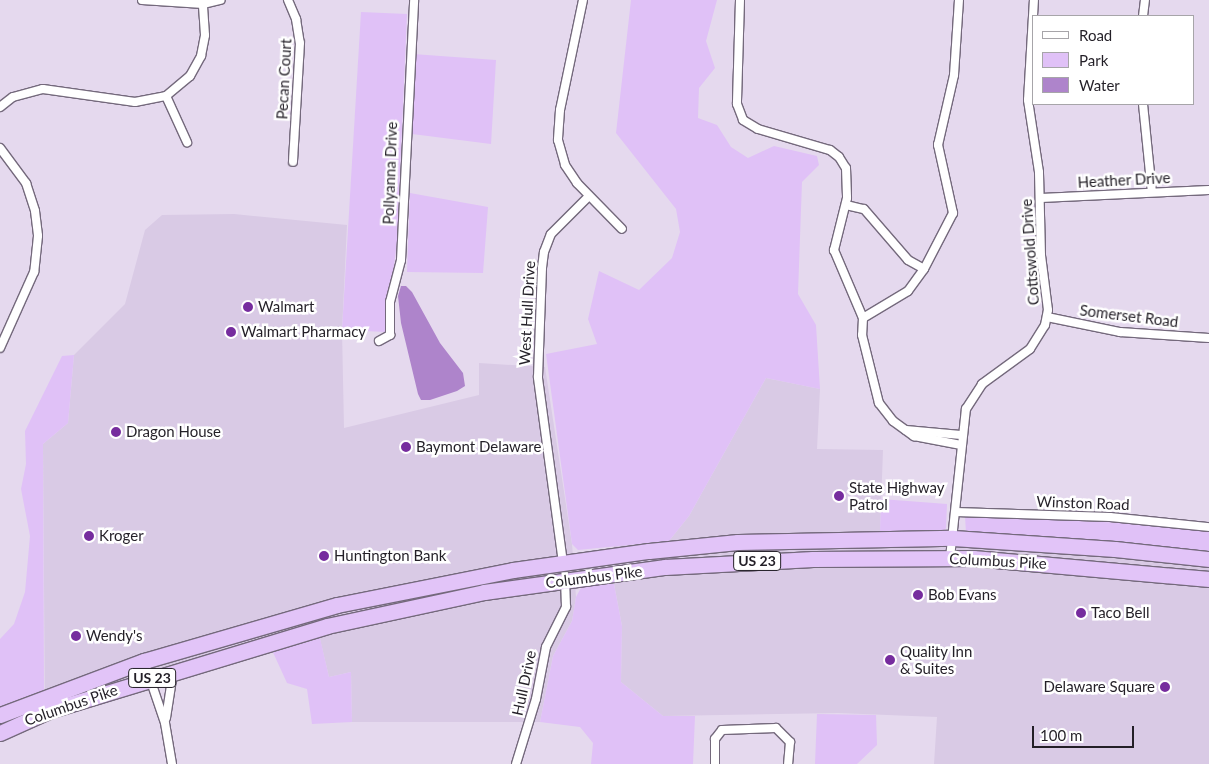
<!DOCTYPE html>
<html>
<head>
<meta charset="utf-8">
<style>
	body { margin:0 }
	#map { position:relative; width:1209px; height:764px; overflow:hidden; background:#e5d9ee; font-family:Lato,sans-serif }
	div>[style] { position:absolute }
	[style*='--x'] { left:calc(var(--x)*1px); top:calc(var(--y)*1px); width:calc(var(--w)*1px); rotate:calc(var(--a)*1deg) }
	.built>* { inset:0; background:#d9cae5 }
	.green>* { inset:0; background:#e0c1f7 }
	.water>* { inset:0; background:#ae84cb }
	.roads { filter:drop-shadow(1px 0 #74697c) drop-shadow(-1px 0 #74697c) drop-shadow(0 1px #74697c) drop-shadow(0 -1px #74697c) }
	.street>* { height:8px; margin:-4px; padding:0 4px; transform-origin:4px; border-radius:4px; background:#fff }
	.highway>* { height:15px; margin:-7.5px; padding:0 7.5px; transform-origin:7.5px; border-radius:7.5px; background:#e2c4f8 }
	.dots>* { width:14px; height:14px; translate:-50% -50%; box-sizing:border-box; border:2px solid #fff; border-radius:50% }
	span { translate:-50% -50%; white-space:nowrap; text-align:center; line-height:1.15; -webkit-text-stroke:5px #fff; paint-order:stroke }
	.shield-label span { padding:1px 4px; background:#fff; border:1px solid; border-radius:4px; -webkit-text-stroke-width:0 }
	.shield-label { font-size:14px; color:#231f27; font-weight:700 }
	.street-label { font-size:15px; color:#231f27 }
	.poi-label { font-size:15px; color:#231f27 }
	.left { translate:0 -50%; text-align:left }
	.right { translate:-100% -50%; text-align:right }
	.legend { position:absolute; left:1032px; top:15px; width:162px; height:90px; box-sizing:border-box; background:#fff; border:1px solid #a7a5a9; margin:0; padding:6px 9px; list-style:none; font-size:15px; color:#231f27 }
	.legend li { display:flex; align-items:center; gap:10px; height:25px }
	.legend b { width:25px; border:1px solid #a7a5a9 }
	.scale { position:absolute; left:1032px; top:726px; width:102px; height:22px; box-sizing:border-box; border:2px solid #231f27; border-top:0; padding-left:6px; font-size:15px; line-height:18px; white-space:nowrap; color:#231f27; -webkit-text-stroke:4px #fff; paint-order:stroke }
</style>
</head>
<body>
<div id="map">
	<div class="built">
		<div style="clip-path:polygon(234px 214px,347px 225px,342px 330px,344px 428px,479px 395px,479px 363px,545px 367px,572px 544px,576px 597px,572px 621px,553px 656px,540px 722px,352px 722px,351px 672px,329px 677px,319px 635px,45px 719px,43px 444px,68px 423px,74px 355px,125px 304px,145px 230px,162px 215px)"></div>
		<div style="clip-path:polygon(766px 378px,820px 389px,817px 449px,883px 450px,880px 532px,1012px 534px,1209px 554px,1209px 764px,934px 764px,937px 717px,838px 713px,663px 716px,621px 682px,622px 626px,614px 584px,614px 546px,669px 541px,689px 516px)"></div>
	</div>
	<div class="green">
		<div style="clip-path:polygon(631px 0,717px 0,706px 41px,715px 68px,699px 88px,698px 118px,717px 125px,731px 147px,748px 158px,774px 146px,817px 156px,819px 165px,802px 182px,798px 294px,816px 325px,820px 389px,766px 378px,689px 516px,669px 541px,578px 550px,572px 544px,546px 354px,597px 344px,588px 319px,599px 271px,639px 290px,672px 258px,680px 232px,676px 209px,616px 133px)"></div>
		<div style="clip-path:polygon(361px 12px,407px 14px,397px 241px,386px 332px,342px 330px)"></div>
		<div style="clip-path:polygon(413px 54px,496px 60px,491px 144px,412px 134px)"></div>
		<div style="clip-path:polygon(410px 193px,488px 207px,483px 273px,407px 272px)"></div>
		<div style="clip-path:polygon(74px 355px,68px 423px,43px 444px,44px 691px,0 708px,0 639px,14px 624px,25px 592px,30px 536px,21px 489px,26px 464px,25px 431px,62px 356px)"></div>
		<div style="clip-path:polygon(881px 499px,947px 504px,946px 528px,943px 532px,880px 532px)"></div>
		<div style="clip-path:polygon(965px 516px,1125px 523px,1209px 531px,1209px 554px,1125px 543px,966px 533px)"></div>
		<div style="clip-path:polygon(583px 584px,614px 584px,622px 626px,621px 682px,663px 716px,695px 716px,693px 764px,591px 764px,593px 743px,580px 727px,540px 722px,553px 656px,572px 621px,576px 597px)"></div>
		<div style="clip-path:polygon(319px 634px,329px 677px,351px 672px,352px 722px,312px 724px,307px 689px,287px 683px,271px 648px)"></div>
		<div style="clip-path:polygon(817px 714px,876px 715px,877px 745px,857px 764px,815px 764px)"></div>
	</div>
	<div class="water">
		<div style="clip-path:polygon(401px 286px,406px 286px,412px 292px,440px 343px,463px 373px,465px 386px,457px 391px,430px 400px,421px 400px,418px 394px,401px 323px,398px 296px)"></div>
	</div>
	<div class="roads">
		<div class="street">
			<div style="--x:142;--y:0;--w:61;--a:3.8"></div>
			<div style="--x:203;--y:4;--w:18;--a:-13"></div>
			<div style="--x:288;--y:0;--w:21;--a:67"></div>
			<div style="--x:296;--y:19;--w:24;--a:81"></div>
			<div style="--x:300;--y:43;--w:119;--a:93.4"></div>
			<div style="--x:583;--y:0;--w:112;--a:101.8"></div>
			<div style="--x:560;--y:110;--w:30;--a:94"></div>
			<div style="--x:558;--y:140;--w:26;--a:74"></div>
			<div style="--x:565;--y:165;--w:22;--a:56"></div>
			<div style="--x:577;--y:183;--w:64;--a:45.6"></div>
			<div style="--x:740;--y:0;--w:104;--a:91.7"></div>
			<div style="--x:737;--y:104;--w:17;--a:69"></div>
			<div style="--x:743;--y:120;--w:17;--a:31"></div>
			<div style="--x:758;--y:129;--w:75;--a:16.3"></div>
			<div style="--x:830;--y:150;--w:11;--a:38"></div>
			<div style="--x:839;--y:157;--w:13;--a:58"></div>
			<div style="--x:846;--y:168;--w:30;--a:88"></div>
			<div style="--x:847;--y:198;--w:54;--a:104"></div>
			<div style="--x:834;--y:250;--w:74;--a:66.9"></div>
			<div style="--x:863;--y:318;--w:17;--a:93"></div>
			<div style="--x:862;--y:335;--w:70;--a:76"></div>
			<div style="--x:879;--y:403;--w:23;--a:52"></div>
			<div style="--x:893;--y:421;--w:26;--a:36"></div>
			<div style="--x:914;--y:436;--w:48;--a:10.8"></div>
			<div style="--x:1143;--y:16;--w:16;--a:-83"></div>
			<div style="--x:166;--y:96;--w:51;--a:65.5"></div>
			<div style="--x:1143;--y:104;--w:88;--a:84.2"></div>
			<div style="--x:0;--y:107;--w:16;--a:-38"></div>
			<div style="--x:13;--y:97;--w:31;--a:-15"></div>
			<div style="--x:43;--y:89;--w:93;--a:8"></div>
			<div style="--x:135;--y:102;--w:32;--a:-11"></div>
			<div style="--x:166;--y:96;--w:31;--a:-40"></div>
			<div style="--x:190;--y:76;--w:23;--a:-61"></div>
			<div style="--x:201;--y:56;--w:21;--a:-79"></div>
			<div style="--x:205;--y:35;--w:31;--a:-94"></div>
			<div style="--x:0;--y:148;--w:44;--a:53.4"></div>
			<div style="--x:26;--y:183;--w:29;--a:72"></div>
			<div style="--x:35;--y:211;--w:25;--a:83"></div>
			<div style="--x:38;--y:236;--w:36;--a:96"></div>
			<div style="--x:34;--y:272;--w:83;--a:114.1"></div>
			<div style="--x:1041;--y:198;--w:168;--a:-2.7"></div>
			<div style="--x:846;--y:205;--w:18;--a:13"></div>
			<div style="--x:864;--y:209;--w:67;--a:49.2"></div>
			<div style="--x:908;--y:260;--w:18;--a:29"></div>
			<div style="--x:1047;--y:317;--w:75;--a:11.6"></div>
			<div style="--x:1120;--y:332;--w:89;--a:3.9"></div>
			<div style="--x:863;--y:318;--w:52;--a:-31"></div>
			<div style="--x:908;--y:291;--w:27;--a:-54"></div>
			<div style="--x:924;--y:269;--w:63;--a:-62.6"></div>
			<div style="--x:953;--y:213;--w:70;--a:-102.4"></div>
			<div style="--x:938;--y:145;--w:72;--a:-77.1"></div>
			<div style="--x:954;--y:75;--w:75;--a:-86.2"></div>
			<div style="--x:379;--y:341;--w:13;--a:-29"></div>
			<div style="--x:390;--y:335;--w:33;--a:-90"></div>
			<div style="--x:390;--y:302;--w:43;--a:-75.3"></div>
			<div style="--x:401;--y:260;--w:260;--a:-87.1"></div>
			<div style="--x:906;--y:430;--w:55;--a:5.2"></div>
			<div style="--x:956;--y:512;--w:154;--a:1.9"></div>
			<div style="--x:1110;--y:517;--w:100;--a:5.8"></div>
			<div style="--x:950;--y:558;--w:150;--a:-83.9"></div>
			<div style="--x:966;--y:409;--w:30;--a:-57"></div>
			<div style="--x:982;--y:384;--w:59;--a:-36.1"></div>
			<div style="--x:1030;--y:349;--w:28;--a:-58"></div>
			<div style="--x:1045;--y:325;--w:15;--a:-79"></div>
			<div style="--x:1048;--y:310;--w:55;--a:-97.3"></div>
			<div style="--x:1041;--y:255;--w:83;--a:-91.4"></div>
			<div style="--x:1039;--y:172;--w:73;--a:-98.7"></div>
			<div style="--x:1028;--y:100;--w:100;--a:-86.6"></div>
			<div style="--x:563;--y:563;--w:188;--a:-97.7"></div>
			<div style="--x:538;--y:377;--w:109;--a:-87.9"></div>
			<div style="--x:542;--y:268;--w:16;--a:-83"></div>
			<div style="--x:544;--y:252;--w:19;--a:-69"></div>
			<div style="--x:551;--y:234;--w:52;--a:-45"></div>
			<div style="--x:144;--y:661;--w:65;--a:71.3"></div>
			<div style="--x:165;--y:723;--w:42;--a:80.3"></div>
			<div style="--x:166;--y:718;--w:46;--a:-81.2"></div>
			<div style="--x:516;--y:764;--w:68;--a:-72.9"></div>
			<div style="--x:536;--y:699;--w:53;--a:-79.1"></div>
			<div style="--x:546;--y:647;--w:45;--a:-63.4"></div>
			<div style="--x:566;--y:607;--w:27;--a:-92"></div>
			<div style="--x:715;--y:764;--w:25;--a:-90"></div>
			<div style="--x:715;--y:739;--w:11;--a:-52"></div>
			<div style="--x:722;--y:730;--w:54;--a:-2.1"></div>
			<div style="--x:776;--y:728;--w:20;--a:45"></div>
			<div style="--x:790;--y:742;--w:22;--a:95"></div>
		</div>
		<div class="highway">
			<div style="--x:0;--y:715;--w:154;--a:-20.6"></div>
			<div style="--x:144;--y:661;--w:201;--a:-16.2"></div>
			<div style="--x:337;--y:605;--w:179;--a:-11.2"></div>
			<div style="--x:513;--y:570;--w:137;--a:-8"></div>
			<div style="--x:649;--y:551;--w:89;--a:-5.8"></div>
			<div style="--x:738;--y:542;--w:215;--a:-1.1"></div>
			<div style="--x:953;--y:538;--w:162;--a:3.9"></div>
			<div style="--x:1115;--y:549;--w:95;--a:6.1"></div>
			<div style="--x:0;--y:733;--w:56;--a:-24.3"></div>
			<div style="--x:51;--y:710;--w:288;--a:-16.9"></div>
			<div style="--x:327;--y:626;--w:161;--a:-12.2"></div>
			<div style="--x:484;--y:592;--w:183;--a:-7.9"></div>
			<div style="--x:665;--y:567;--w:148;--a:-3.1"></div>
			<div style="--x:813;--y:559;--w:160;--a:-0.4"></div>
			<div style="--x:973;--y:558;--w:237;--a:5.1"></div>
		</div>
	</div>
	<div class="dots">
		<div style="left:248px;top:307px;background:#762c9e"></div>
		<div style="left:231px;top:332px;background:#762c9e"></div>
		<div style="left:116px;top:432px;background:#762c9e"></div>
		<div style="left:406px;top:447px;background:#762c9e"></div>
		<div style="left:839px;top:496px;background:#762c9e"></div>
		<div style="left:89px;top:536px;background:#762c9e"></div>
		<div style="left:324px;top:556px;background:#762c9e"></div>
		<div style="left:918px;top:595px;background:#762c9e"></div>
		<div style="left:1081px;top:613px;background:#762c9e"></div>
		<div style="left:76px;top:636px;background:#762c9e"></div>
		<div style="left:890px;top:660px;background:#762c9e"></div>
		<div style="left:1165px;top:687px;background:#762c9e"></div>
	</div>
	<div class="shield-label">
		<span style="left:757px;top:561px">US 23</span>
		<span style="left:152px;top:678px">US 23</span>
	</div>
	<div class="street-label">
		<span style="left:284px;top:79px;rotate:-87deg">Pecan Court</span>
		<span style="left:390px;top:173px;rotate:-88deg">Pollyanna Drive</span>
		<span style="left:1124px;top:180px;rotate:-3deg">Heather Drive</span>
		<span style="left:1030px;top:252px;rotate:-94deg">Cottswold Drive</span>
		<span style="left:527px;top:313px;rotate:-87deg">West Hull Drive</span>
		<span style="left:1129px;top:316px;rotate:7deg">Somerset Road</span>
		<span style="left:1083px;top:503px;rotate:2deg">Winston Road</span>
		<span style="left:998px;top:561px;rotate:3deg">Columbus Pike</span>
		<span style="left:594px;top:577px;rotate:-7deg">Columbus Pike</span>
		<span style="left:524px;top:683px;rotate:-78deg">Hull Drive</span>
		<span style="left:71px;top:705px;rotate:-19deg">Columbus Pike</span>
	</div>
	<div class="poi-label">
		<span class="left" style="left:258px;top:307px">Walmart</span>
		<span class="left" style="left:241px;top:332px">Walmart Pharmacy</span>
		<span class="left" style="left:126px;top:432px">Dragon House</span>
		<span class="left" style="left:416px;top:447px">Baymont Delaware</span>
		<span class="left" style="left:849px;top:496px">State Highway<br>Patrol</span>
		<span class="left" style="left:99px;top:536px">Kroger</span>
		<span class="left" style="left:334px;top:556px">Huntington Bank</span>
		<span class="left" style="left:928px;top:595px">Bob Evans</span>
		<span class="left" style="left:1091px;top:613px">Taco Bell</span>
		<span class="left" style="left:86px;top:636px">Wendy's</span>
		<span class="left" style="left:900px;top:660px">Quality Inn<br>&amp; Suites</span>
		<span class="right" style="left:1155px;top:687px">Delaware Square</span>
	</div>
	<ul class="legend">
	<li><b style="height:6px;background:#fff"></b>Road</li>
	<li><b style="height:14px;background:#e0c1f7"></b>Park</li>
	<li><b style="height:14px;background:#ae84cb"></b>Water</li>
	</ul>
	<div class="scale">100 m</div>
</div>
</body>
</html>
